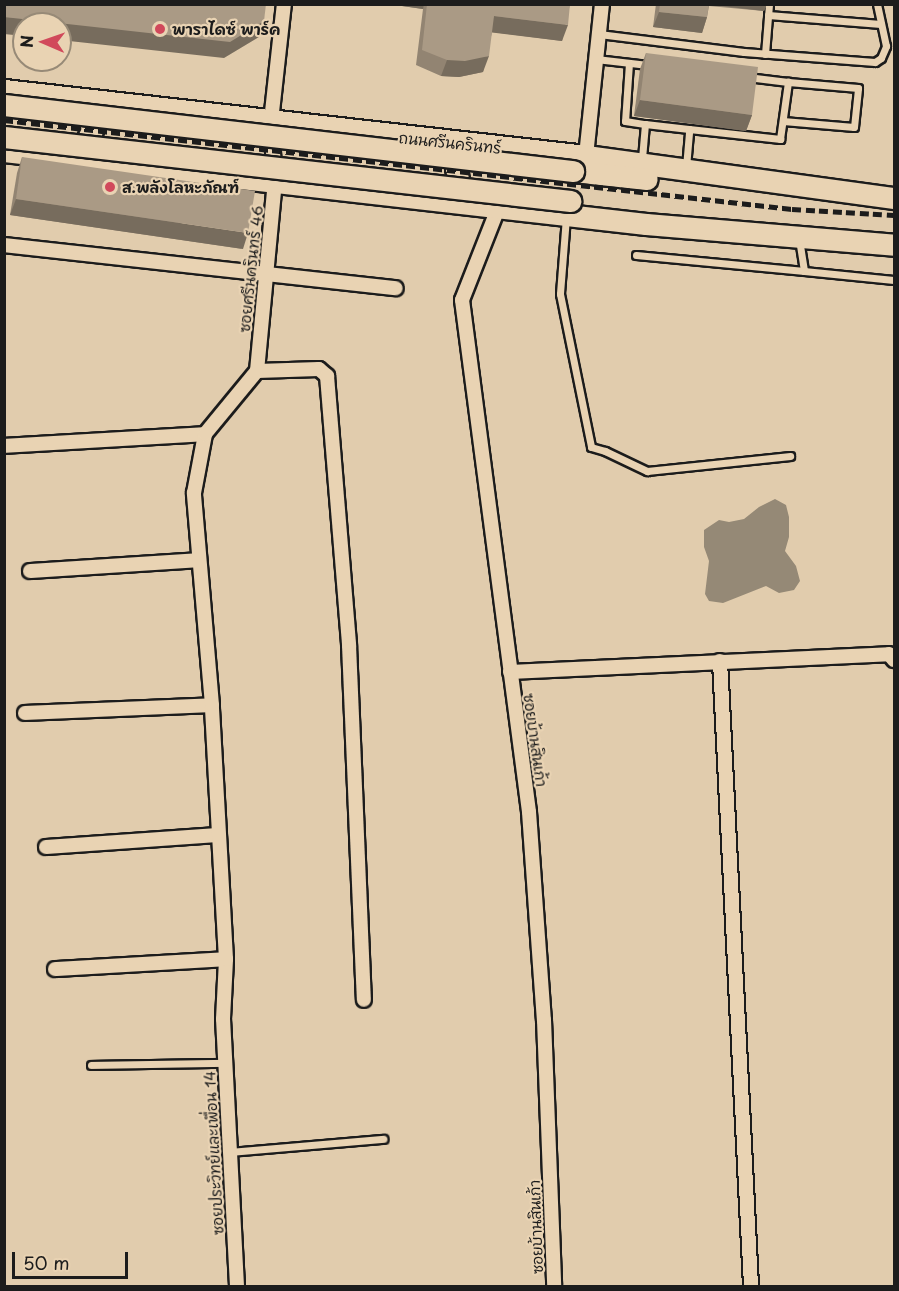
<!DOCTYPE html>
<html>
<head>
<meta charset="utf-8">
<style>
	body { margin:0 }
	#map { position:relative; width:899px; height:1291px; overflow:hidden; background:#e1ccad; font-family:"Playpen Sans","Playpen Sans Thai",sans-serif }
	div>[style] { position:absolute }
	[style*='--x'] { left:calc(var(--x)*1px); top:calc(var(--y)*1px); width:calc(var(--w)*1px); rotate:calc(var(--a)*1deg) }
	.water>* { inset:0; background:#958976 }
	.roads { filter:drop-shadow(2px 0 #1c1c1c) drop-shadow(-2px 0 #1c1c1c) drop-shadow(0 2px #1c1c1c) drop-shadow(0 -2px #1c1c1c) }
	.lane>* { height:7px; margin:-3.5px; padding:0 3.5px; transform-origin:3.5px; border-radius:3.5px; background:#e9d3b3 }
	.street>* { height:14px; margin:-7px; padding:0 7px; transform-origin:7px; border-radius:7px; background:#e9d3b3 }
	.primary>* { height:21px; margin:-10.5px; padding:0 10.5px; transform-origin:10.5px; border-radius:10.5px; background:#e9d3b3 }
	.rail>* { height:4.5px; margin-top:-2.25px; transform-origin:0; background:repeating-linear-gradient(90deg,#1c1c1c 0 9px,transparent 0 13.5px) }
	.bridges { filter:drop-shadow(2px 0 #1c1c1c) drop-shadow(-2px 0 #1c1c1c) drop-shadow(0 2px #1c1c1c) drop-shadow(0 -2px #1c1c1c) }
	.primary-bridge>* { height:21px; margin:-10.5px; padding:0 10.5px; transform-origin:10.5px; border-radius:10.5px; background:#e9d3b3 }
	.wall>* { inset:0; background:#928472 }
	.shaded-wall>* { inset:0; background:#776c5d }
	.building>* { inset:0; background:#aa9a85 }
	.dots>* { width:16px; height:16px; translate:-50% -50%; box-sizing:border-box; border:3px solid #e9d3b3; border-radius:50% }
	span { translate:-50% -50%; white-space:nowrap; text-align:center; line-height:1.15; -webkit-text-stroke:4.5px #e9d3b3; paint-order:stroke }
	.poi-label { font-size:15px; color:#1c1c1c; font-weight:700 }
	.left { translate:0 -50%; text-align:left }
	.street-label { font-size:15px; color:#1c1c1c }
	.frame { position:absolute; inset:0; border:6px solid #1c1c1c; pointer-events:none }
	.north { position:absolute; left:12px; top:12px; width:60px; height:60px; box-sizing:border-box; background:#e9d3b3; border:2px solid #978a77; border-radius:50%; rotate:272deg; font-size:16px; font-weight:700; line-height:24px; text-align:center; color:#1c1c1c }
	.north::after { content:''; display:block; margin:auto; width:21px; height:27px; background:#d1495b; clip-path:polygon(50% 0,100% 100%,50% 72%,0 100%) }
	.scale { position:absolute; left:12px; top:1252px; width:116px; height:27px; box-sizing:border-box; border:3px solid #1c1c1c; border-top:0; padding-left:8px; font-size:18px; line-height:21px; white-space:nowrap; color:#1c1c1c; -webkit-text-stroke:4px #e9d3b3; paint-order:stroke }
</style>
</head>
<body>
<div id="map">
	<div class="water">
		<div style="clip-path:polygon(775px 499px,786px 505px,789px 517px,789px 537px,785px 551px,796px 566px,800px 581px,794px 590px,779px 593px,766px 586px,723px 603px,709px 601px,705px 594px,709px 561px,704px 547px,704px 530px,719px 520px,729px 522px,744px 519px,759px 507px)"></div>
	</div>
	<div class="roads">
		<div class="lane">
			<div style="--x:768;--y:15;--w:113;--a:4.6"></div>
			<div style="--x:599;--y:34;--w:146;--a:7.1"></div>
			<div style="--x:744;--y:52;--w:131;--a:4.4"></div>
			<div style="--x:875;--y:62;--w:7;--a:-34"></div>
			<div style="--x:881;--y:58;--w:13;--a:-67"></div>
			<div style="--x:886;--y:46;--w:43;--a:-102.1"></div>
			<div style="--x:765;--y:54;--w:50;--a:-85.4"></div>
			<div style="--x:596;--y:59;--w:52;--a:6.6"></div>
			<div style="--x:629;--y:63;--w:58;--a:93.9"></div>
			<div style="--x:625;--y:121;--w:20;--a:9"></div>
			<div style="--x:645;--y:124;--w:38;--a:95"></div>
			<div style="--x:783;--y:121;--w:71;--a:4.8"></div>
			<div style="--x:854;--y:127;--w:39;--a:-84"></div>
			<div style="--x:858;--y:88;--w:70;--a:-175.1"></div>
			<div style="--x:645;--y:124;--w:44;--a:6.5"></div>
			<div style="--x:686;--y:167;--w:38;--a:-85"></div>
			<div style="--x:689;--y:129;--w:92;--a:6.3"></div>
			<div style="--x:780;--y:139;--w:58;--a:-82"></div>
			<div style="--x:788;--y:82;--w:39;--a:-173"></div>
			<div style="--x:566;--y:217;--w:77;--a:94.5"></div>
			<div style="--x:560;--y:294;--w:156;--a:78.5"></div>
			<div style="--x:591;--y:447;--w:15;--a:16"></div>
			<div style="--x:605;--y:451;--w:47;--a:25.5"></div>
			<div style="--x:647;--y:471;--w:144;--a:-6"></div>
			<div style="--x:799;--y:239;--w:32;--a:81"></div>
			<div style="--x:804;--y:271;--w:90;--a:5.7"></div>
			<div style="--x:636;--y:255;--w:169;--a:5.4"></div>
			<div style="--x:91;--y:1065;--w:134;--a:-0.9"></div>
			<div style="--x:230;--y:1152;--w:154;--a:-4.9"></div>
		</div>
		<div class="street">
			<div style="--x:586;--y:156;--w:153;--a:-84"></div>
			<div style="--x:499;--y:206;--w:101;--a:111.5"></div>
			<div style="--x:462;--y:300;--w:516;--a:82.54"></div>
			<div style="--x:529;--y:812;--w:209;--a:85.9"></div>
			<div style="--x:544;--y:1020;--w:266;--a:87.8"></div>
			<div style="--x:4;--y:245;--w:394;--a:6.3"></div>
			<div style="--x:257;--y:371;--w:62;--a:-1.8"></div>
			<div style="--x:319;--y:369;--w:11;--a:41"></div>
			<div style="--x:327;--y:376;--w:270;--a:85.3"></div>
			<div style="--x:349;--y:645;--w:355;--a:87.6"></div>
			<div style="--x:4;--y:446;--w:201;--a:-3.4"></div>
			<div style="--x:30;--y:571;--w:168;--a:-3.7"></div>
			<div style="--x:720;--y:661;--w:626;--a:87.16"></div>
			<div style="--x:510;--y:672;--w:379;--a:-2.7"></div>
			<div style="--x:889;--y:654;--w:8;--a:50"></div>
			<div style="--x:25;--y:713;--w:187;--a:-2.4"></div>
			<div style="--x:46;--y:847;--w:172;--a:-4"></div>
			<div style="--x:55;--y:969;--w:171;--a:-3.3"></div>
			<div style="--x:237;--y:1286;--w:267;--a:-93"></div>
			<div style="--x:223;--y:1019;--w:60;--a:-87.1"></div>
			<div style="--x:226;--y:959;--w:254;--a:-93.2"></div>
			<div style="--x:212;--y:705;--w:213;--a:-94.9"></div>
			<div style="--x:194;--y:493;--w:60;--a:-79.4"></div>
			<div style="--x:205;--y:434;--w:82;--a:-50.5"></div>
			<div style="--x:257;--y:371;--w:190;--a:-84.6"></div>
			<div style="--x:275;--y:182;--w:61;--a:-93.8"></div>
			<div style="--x:271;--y:121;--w:118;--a:-83.7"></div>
		</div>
		<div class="primary">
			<div style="--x:4;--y:90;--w:586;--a:6.47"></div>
			<div style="--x:586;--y:156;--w:311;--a:7.8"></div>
			<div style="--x:4;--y:151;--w:646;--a:6.49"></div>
			<div style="--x:646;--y:224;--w:249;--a:4.8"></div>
			<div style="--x:69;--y:151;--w:17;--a:-24"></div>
			<div style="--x:85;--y:144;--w:16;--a:-63"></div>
			<div style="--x:92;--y:130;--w:14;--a:-102"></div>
			<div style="--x:89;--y:116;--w:17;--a:-140"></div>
			<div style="--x:573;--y:171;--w:74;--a:6.2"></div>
			<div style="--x:472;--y:197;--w:17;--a:-140"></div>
			<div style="--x:459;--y:186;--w:18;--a:-99"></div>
			<div style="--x:456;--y:168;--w:12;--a:-59"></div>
			<div style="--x:462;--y:158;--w:17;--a:-24"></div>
		</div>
	</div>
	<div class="rail">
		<div style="--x:4;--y:120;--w:793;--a:6.44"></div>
		<div style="--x:792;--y:209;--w:102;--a:3.4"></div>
	</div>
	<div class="bridges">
		<div class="primary-bridge">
			<div style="--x:4;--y:105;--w:573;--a:6.62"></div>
			<div style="--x:4;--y:137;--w:570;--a:6.45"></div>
		</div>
	</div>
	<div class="wall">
		<div style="clip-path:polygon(388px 4px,570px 4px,562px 41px,492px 32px,483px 72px,459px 77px,441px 76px,416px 65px,423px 9px)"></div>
		<div style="clip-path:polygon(656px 4px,767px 4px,764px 11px,709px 6px,707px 17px,702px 33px,653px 27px)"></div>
		<div style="clip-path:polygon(646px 53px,752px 115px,746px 131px,634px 116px,640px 69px)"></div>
		<div style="clip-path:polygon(22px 157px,243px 249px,10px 215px,17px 173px)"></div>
	</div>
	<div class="shaded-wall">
		<div style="clip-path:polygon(388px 4px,424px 4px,423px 9px)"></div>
		<div style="clip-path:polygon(705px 4px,767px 4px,764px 11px)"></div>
		<div style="clip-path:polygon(659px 12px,707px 17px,702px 33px,653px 27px)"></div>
		<div style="clip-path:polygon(494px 16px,568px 25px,562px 41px,488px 32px)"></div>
		<div style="clip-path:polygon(4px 17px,264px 21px,259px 37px,224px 58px,60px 40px,60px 24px,24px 24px,24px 36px,4px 34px)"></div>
		<div style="clip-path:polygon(489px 56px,483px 72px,459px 77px,441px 76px,447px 60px)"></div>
		<div style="clip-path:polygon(640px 100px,752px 115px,746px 131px,634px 116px)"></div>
		<div style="clip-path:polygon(16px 199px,248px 233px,243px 249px,10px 215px)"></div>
	</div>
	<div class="building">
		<div style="clip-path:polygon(4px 4px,266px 4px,264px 21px,230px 42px,4px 17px)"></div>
		<div style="clip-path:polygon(427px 4px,570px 4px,568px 25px,494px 16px,489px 56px,465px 61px,447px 60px,422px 50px)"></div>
		<div style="clip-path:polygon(660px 4px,709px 4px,707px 17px,659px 12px)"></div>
		<div style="clip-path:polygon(646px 53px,758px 67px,752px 115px,640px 100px)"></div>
		<div style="clip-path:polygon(22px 157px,255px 191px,248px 233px,16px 199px)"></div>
	</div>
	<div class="dots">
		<div style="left:160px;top:29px;background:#d1495b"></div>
		<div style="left:110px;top:187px;background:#d1495b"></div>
	</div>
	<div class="poi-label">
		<span class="left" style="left:172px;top:29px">พาราไดซ์ พาร์ค</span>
		<span class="left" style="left:122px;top:187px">ส.พลังโลหะภัณฑ์</span>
	</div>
	<div class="street-label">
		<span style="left:450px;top:142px;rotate:6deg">ถนนศรีนครินทร์</span>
		<span style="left:250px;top:269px;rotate:-84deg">ซอยศรีนครินทร์ 46</span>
		<span style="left:536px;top:740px;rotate:82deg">ซอยบ้านสินเก้า</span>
		<span style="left:213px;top:1153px;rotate:-93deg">ซอยประวิทย์และเพื่อน 14</span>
		<span style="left:535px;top:1227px;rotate:-92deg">ซอยบ้านสินเก้า</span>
	</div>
	<div class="frame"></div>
	<div class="north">N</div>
	<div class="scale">50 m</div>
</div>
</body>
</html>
